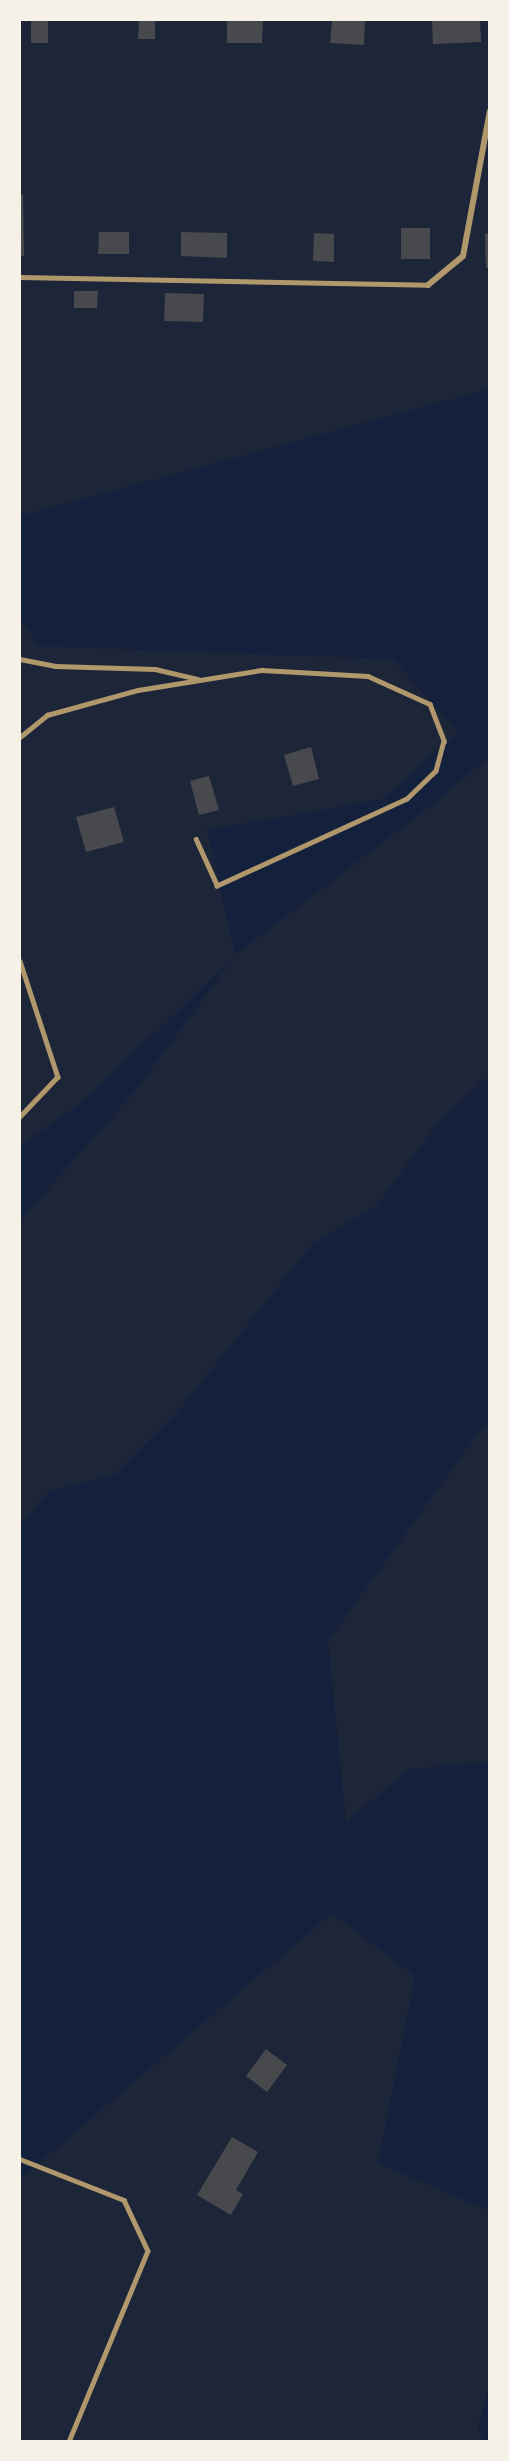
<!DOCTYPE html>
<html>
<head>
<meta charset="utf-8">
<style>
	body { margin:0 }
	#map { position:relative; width:509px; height:2461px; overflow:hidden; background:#14213d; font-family:Commissioner,sans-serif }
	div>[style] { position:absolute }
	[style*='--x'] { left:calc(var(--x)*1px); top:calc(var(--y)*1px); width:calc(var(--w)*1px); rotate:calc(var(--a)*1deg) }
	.green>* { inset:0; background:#1d2539 }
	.building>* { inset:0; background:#48494c }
	.service>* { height:4.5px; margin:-2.25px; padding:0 2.25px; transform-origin:2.25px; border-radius:2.25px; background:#b1986c }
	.minor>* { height:6px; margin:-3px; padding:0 3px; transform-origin:3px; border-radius:3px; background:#b1986c }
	span { translate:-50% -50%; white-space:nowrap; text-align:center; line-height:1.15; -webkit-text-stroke:6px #f6f1e7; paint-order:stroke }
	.frame { position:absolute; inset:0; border:21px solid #f6f1e7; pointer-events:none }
</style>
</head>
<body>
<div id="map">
	<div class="green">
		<div style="clip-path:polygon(20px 20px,489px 20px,489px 389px,20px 516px)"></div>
		<div style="clip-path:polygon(20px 617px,39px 646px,393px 659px,458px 732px,383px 799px,207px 830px,235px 955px,433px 804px,490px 756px,489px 1075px,435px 1127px,376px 1206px,313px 1243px,175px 1415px,114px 1475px,49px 1491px,20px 1526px,20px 1220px,135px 1091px,232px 960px,77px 1106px,20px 1146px)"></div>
		<div style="clip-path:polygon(489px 1418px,489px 1762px,409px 1769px,346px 1822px,328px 1641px)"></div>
		<div style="clip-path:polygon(332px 1913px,415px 1976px,378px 2163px,489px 2211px,489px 2387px,478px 2426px,483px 2441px,20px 2441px,20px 2179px)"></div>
	</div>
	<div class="building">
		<div style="clip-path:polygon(31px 20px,48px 20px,48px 43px,31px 43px)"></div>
		<div style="clip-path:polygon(139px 20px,155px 20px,155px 39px,138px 39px)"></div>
		<div style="clip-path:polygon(227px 20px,263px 20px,262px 43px,227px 43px)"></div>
		<div style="clip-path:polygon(332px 20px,365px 21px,364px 45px,330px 43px)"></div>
		<div style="clip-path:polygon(432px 20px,480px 20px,481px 42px,433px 44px)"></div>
		<div style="clip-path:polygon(20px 194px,23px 194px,24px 256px,20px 256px)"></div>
		<div style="clip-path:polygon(401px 228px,430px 228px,430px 259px,401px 259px)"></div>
		<div style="clip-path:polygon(99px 232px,129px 232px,129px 254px,98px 254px)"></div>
		<div style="clip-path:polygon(181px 232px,227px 233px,227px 258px,181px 256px)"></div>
		<div style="clip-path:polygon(314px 233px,334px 234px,334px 262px,313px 261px)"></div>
		<div style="clip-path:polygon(490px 233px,490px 268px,486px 268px,485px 234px)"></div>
		<div style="clip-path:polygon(74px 291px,98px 291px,97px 308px,74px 308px)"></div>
		<div style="clip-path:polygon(165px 293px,204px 294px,203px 322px,164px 321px)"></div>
		<div style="clip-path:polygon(311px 747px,319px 779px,293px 786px,284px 755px)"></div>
		<div style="clip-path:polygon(209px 776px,219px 810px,199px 815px,190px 781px)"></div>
		<div style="clip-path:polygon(114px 807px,124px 842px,86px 852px,76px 817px)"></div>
		<div style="clip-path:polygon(266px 2049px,287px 2065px,267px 2092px,246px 2076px)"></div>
		<div style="clip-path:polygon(232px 2137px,258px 2152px,236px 2190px,243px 2194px,231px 2215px,197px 2195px)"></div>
	</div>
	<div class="service">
		<div style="--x:20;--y:277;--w:408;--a:1.1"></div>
		<div style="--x:20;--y:659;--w:36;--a:11"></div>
		<div style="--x:55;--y:666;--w:100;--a:1.7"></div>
		<div style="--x:155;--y:669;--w:44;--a:13.1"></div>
		<div style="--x:20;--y:737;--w:35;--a:-39"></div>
		<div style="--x:47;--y:715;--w:94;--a:-15.4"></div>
		<div style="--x:138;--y:690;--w:126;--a:-9.2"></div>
		<div style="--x:262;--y:670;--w:106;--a:3.2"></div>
		<div style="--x:368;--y:676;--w:68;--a:24.3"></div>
		<div style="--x:430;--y:704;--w:40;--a:69"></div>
		<div style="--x:444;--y:741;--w:31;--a:105"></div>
		<div style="--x:436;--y:771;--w:40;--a:136"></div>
		<div style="--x:407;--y:799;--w:209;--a:155.4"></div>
		<div style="--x:217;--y:886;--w:51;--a:-114.5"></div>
		<div style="--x:20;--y:961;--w:122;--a:71.9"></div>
		<div style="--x:58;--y:1077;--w:55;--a:133.5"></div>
		<div style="--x:20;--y:2159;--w:112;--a:21.5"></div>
		<div style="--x:124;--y:2200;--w:56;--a:64.8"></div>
		<div style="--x:148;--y:2251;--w:207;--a:112.5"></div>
	</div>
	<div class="minor">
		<div style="--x:428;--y:285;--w:45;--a:-39.6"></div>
		<div style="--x:463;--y:256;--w:147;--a:-79.5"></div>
	</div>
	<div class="frame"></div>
</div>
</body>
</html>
